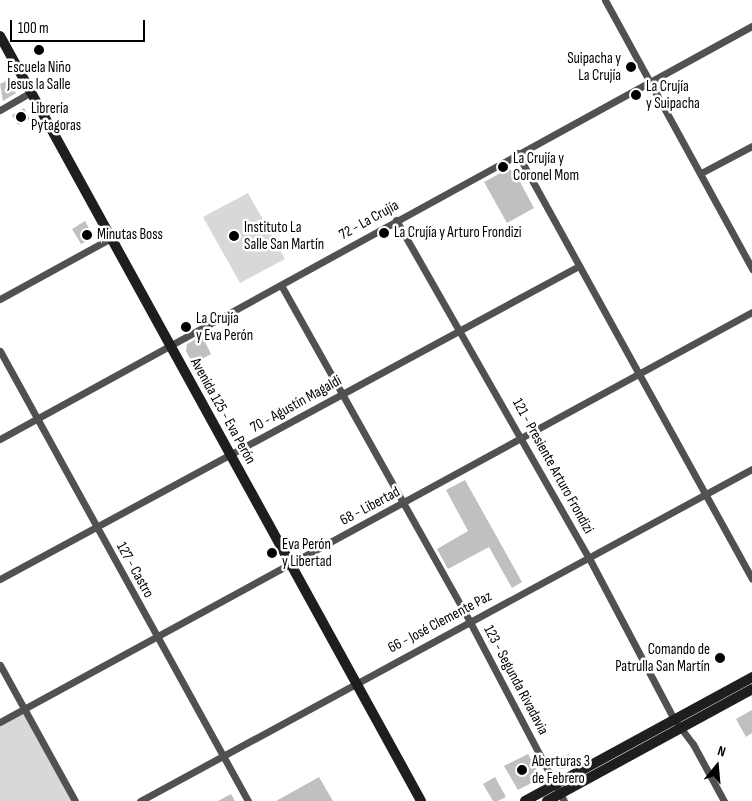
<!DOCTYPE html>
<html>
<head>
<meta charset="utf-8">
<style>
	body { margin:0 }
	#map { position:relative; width:752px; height:801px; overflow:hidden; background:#fff; font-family:"Sofia Sans Condensed",sans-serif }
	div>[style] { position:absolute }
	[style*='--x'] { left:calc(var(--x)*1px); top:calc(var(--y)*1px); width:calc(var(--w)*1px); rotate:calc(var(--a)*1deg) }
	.green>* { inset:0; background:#d8d8d8 }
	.building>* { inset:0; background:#c0c0c0 }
	.minor>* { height:7px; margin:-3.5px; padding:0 3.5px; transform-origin:3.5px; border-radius:3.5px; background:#515151 }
	.secondary>* { height:10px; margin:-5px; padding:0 5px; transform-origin:5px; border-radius:5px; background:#1e1e1e }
	.dots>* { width:14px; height:14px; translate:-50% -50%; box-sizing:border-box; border:2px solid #fff; border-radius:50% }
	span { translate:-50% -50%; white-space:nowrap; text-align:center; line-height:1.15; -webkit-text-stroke:5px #fff; paint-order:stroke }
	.poi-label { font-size:15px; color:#000 }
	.right { translate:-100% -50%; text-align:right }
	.left { translate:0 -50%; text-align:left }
	.street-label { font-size:15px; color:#000 }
	.north { position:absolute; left:692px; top:741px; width:50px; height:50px; -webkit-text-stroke:4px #fff; paint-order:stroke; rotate:17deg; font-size:14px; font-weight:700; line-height:20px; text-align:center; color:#000 }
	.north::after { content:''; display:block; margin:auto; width:18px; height:22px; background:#000; clip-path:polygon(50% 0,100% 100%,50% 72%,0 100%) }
	.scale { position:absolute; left:10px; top:20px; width:135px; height:22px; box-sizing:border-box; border:2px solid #000; border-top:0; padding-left:6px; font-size:15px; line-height:18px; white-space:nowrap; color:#000; -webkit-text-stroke:4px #fff; paint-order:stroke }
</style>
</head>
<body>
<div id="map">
	<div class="green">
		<div style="clip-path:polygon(248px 193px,285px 259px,240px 283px,203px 217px)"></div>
		<div style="clip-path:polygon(24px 709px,75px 801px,0 801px,0 722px)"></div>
	</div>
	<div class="building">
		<div style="clip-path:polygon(8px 80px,16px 93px,3px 101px,0 84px)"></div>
		<div style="clip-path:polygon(24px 108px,30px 119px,18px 125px,12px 115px)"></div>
		<div style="clip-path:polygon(508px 169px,514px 171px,534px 208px,507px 223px,484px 182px)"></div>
		<div style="clip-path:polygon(85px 221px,92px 234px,90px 239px,81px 244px,72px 229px)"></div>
		<div style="clip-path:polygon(202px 336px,211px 354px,193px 364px,186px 351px,187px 344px)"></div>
		<div style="clip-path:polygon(465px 480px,522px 582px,512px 588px,489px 547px,448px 569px,437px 549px,468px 531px,446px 490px)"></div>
		<div style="clip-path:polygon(752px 710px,752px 733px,746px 737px,736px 719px)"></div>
		<div style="clip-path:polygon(528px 754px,539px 774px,537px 780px,518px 790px,504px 766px)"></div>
		<div style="clip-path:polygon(569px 754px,574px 764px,564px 769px,557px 768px,554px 761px)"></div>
		<div style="clip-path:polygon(319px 777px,333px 801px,276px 801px)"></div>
		<div style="clip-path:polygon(495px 777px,506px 797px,498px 801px,493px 801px,483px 784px)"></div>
		<div style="clip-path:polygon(231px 794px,235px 801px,218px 801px)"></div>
	</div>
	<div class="minor">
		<div style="--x:605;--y:0;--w:307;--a:61.3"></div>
		<div style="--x:0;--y:110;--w:34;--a:-30"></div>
		<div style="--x:517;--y:153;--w:486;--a:61.1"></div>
		<div style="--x:701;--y:173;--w:58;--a:-27.9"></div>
		<div style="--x:396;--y:220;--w:389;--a:60.3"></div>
		<div style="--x:589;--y:558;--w:182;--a:62.2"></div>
		<div style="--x:674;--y:719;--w:31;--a:53"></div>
		<div style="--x:693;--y:744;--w:65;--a:61.5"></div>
		<div style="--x:281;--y:285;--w:386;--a:60.7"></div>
		<div style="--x:470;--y:622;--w:202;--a:62.3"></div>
		<div style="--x:0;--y:299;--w:127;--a:-28.8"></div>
		<div style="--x:0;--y:351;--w:514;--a:61.14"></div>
		<div style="--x:0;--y:439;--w:858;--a:-28.78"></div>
		<div style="--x:0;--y:579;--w:658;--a:-28.4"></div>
		<div style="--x:0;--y:665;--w:155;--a:61.1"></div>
		<div style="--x:0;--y:722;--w:857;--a:-28.6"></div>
		<div style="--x:140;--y:801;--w:696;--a:-28.48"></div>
	</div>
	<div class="secondary">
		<div style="--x:0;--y:36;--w:873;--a:61.17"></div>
		<div style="--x:525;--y:801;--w:259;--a:-28.6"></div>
		<div style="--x:547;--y:801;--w:234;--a:-28.6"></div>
	</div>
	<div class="dots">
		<div style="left:39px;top:50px;background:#000"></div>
		<div style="left:631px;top:67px;background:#000"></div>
		<div style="left:636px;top:95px;background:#000"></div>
		<div style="left:21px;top:117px;background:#000"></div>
		<div style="left:503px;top:167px;background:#000"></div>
		<div style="left:384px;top:233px;background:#000"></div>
		<div style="left:87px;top:235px;background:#000"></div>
		<div style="left:234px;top:236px;background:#000"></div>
		<div style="left:186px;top:327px;background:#000"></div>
		<div style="left:272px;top:553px;background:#000"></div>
		<div style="left:720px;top:658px;background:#000"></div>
		<div style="left:522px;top:770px;background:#000"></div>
	</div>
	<div class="poi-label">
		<span class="right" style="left:621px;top:67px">Suipacha y<br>La Crujía</span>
		<span style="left:39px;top:76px">Escuela Niño<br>Jesus la Salle</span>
		<span class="left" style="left:646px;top:95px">La Crujía<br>y Suipacha</span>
		<span class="left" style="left:31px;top:117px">Librería<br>Pytagoras</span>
		<span class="left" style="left:513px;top:167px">La Crujía y<br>Coronel Mom</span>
		<span class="left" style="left:244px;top:236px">Instituto La<br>Salle San Martín</span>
		<span class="left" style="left:394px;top:233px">La Crujía y Arturo Frondizi</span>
		<span class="left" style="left:97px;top:235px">Minutas Boss</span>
		<span class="left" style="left:196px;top:327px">La Crujía<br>y Eva Perón</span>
		<span class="left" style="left:282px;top:553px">Eva Perón<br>y Libertad</span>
		<span class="right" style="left:710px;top:658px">Comando de<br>Patrulla San Martín</span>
		<span class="left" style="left:532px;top:770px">Aberturas 3<br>de Febrero</span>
	</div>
	<div class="street-label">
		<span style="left:369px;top:220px;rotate:-29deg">72 - La Crujía</span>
		<span style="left:296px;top:404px;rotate:-29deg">70 - Agustín Magaldi</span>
		<span style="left:223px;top:411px;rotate:61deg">Avenida 125 - Eva Perón</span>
		<span style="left:553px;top:466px;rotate:61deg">121 - Presiente Arturo Frondizi</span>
		<span style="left:370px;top:506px;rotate:-28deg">68 - Libertad</span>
		<span style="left:135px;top:570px;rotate:61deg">127 - Castro</span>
		<span style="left:440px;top:622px;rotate:-28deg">66 - José Clemente Paz</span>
		<span style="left:516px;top:680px;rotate:62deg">123 - Segunda Rivadavia</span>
	</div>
	<div class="north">N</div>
	<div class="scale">100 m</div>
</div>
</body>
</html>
